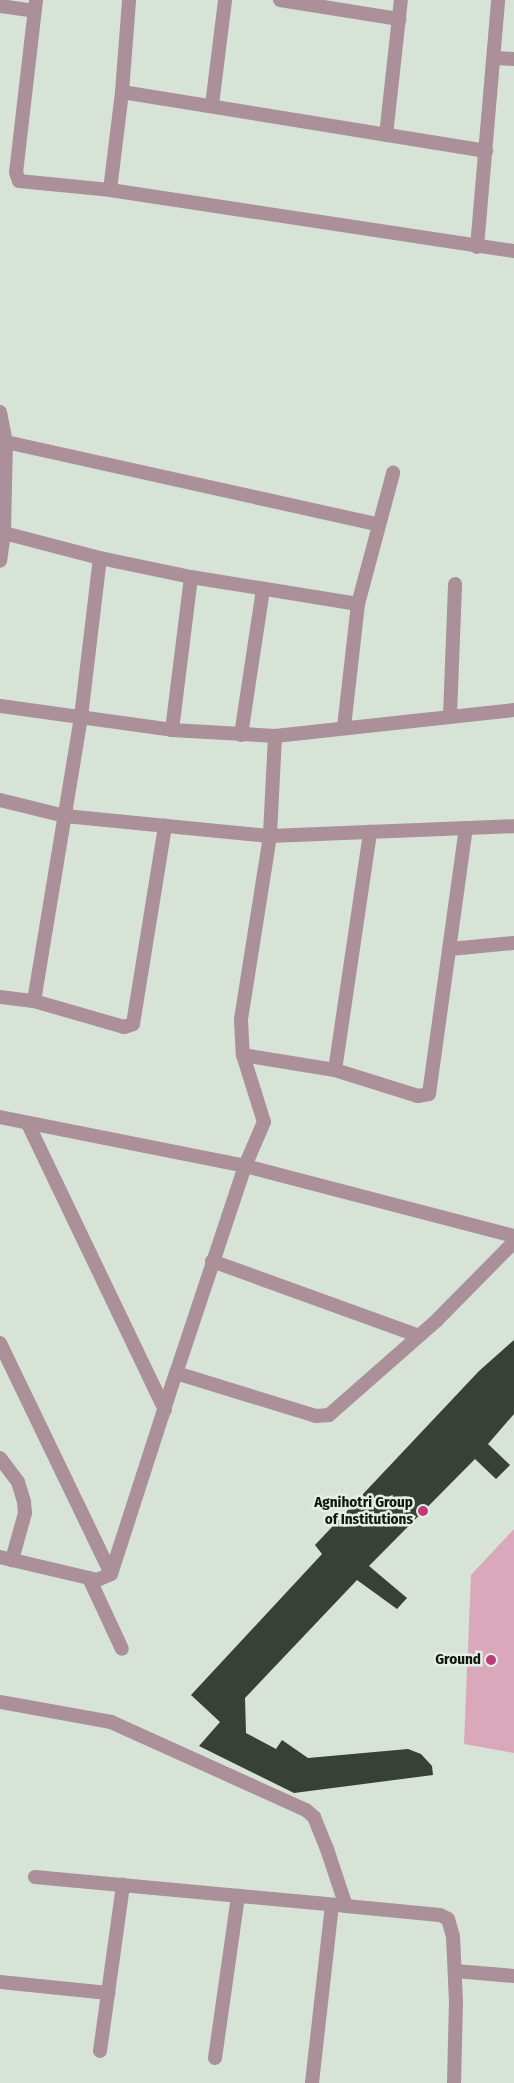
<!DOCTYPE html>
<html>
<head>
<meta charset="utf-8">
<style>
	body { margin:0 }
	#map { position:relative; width:514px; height:2083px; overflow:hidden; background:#d6e3d6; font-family:"Fira Sans Condensed",sans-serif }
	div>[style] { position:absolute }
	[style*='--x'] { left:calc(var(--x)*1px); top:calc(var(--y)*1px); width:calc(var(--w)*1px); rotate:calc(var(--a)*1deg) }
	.green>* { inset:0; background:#daa8bb }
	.building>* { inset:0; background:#374137 }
	.street>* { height:14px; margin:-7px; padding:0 7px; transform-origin:7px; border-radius:7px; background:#ab8f99 }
	.dots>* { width:14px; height:14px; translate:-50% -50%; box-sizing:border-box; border:2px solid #e3f0e3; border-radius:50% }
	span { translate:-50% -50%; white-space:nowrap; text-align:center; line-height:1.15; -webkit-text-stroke:5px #e3f0e3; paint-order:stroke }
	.poi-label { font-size:15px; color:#121712; font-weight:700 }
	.right { translate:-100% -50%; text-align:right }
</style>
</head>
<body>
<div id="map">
	<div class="green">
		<div style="clip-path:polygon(514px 1529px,514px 1753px,464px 1744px,471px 1575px)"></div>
	</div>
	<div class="building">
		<div style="clip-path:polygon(514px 1340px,514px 1414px,488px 1444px,510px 1465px,496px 1479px,475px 1459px,369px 1566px,407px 1598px,397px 1609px,357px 1580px,245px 1698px,246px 1733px,276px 1749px,282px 1740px,308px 1758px,408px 1749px,421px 1754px,432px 1766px,433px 1775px,294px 1793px,199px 1746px,220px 1722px,191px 1695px,322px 1554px,315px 1545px,479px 1371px)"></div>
	</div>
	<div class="street">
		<div style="--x:36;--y:0;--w:173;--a:96.6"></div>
		<div style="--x:16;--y:172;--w:9;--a:72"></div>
		<div style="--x:19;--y:181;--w:91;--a:5.6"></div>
		<div style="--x:110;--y:190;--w:409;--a:8.6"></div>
		<div style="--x:280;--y:0;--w:121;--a:9.1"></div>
		<div style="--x:0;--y:6;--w:35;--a:8"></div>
		<div style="--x:494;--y:58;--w:20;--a:3"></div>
		<div style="--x:122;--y:92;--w:92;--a:-85.6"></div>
		<div style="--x:212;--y:105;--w:106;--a:-82.9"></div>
		<div style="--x:386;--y:135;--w:136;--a:-83.7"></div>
		<div style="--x:110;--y:190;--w:99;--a:-83"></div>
		<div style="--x:122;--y:92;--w:369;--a:9.2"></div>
		<div style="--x:477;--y:247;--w:248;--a:-85.1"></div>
		<div style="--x:0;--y:412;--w:31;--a:79"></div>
		<div style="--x:6;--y:442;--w:91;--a:91.3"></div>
		<div style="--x:4;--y:533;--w:28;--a:98"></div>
		<div style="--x:6;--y:442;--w:382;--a:12.5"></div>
		<div style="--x:4;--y:533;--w:99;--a:14.6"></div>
		<div style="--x:100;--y:558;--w:93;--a:11.8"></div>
		<div style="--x:191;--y:577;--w:169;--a:9.2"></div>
		<div style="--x:0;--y:706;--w:174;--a:7.9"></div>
		<div style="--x:172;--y:730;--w:103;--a:3.3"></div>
		<div style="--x:275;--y:736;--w:240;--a:-6.2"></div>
		<div style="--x:450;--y:716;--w:132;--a:-87.8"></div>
		<div style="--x:344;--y:727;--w:124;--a:-83.5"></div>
		<div style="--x:358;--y:604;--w:136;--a:-75"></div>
		<div style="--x:172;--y:730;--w:154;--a:-82.9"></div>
		<div style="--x:241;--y:735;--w:148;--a:-81.4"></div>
		<div style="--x:275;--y:736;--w:100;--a:92.9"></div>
		<div style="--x:270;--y:836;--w:186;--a:99"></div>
		<div style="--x:241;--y:1020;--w:35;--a:87"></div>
		<div style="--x:243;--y:1055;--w:70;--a:72.6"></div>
		<div style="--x:264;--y:1122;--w:48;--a:113.4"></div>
		<div style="--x:245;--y:1166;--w:218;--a:108.4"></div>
		<div style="--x:176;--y:1373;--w:146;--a:17.1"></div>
		<div style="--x:316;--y:1416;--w:13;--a:-4"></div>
		<div style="--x:329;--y:1415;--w:144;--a:-41.3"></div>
		<div style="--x:437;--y:1320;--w:110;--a:-45.4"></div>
		<div style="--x:0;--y:800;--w:67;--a:13.8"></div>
		<div style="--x:65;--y:816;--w:206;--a:5.6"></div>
		<div style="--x:270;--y:836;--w:244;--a:-2.3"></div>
		<div style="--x:450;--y:949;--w:64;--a:-5.4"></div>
		<div style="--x:0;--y:997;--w:34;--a:7"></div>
		<div style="--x:34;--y:1001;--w:94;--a:16.1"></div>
		<div style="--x:124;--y:1027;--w:9;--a:-18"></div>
		<div style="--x:133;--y:1024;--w:201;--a:-80.8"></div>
		<div style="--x:34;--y:1001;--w:288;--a:-80.6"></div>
		<div style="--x:81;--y:717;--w:160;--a:-83.2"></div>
		<div style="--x:243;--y:1055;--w:93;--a:9.3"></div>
		<div style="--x:335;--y:1070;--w:87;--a:17.4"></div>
		<div style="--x:418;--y:1096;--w:11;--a:-10"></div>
		<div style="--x:429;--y:1094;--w:268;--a:-82.1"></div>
		<div style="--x:335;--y:1070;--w:241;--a:-81.6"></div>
		<div style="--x:0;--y:1117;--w:250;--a:11.3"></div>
		<div style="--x:245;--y:1166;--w:278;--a:14.6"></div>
		<div style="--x:28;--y:1124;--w:317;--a:64.4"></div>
		<div style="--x:212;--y:1261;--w:220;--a:19.9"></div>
		<div style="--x:0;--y:1343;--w:256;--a:64.3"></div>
		<div style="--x:0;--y:1458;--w:30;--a:53"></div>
		<div style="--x:18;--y:1482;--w:21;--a:73"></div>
		<div style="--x:24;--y:1502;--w:11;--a:85"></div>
		<div style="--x:25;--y:1513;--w:49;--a:105.5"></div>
		<div style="--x:0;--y:1557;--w:100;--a:13.3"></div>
		<div style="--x:97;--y:1580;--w:15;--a:-23"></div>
		<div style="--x:111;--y:1574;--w:211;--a:-72.1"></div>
		<div style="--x:89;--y:1578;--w:78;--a:65.1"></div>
		<div style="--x:0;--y:1702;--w:113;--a:10.2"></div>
		<div style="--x:111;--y:1722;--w:214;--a:24.3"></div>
		<div style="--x:306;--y:1810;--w:11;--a:41"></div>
		<div style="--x:314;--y:1817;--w:35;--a:68"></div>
		<div style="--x:327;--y:1849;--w:60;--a:71.6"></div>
		<div style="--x:346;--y:1906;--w:94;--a:5.5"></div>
		<div style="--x:440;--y:1915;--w:9;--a:27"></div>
		<div style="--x:448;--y:1919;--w:18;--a:74"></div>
		<div style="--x:453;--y:1936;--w:65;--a:87.4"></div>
		<div style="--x:456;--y:2001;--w:82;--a:91.4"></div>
		<div style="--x:35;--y:1877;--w:312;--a:5.3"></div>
		<div style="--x:455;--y:1971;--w:59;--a:4.8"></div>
		<div style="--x:0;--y:1982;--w:109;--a:5.8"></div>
		<div style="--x:100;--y:2051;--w:168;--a:-82.1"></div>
		<div style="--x:215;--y:2058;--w:164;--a:-81.9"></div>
		<div style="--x:312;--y:2083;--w:179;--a:-83.6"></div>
	</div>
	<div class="dots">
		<div style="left:423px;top:1511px;background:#c03a7b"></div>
		<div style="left:491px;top:1660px;background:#c03a7b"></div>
	</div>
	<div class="poi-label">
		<span class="right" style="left:413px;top:1511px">Agnihotri Group<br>of Institutions</span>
		<span class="right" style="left:481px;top:1660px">Ground</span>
	</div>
</div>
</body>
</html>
